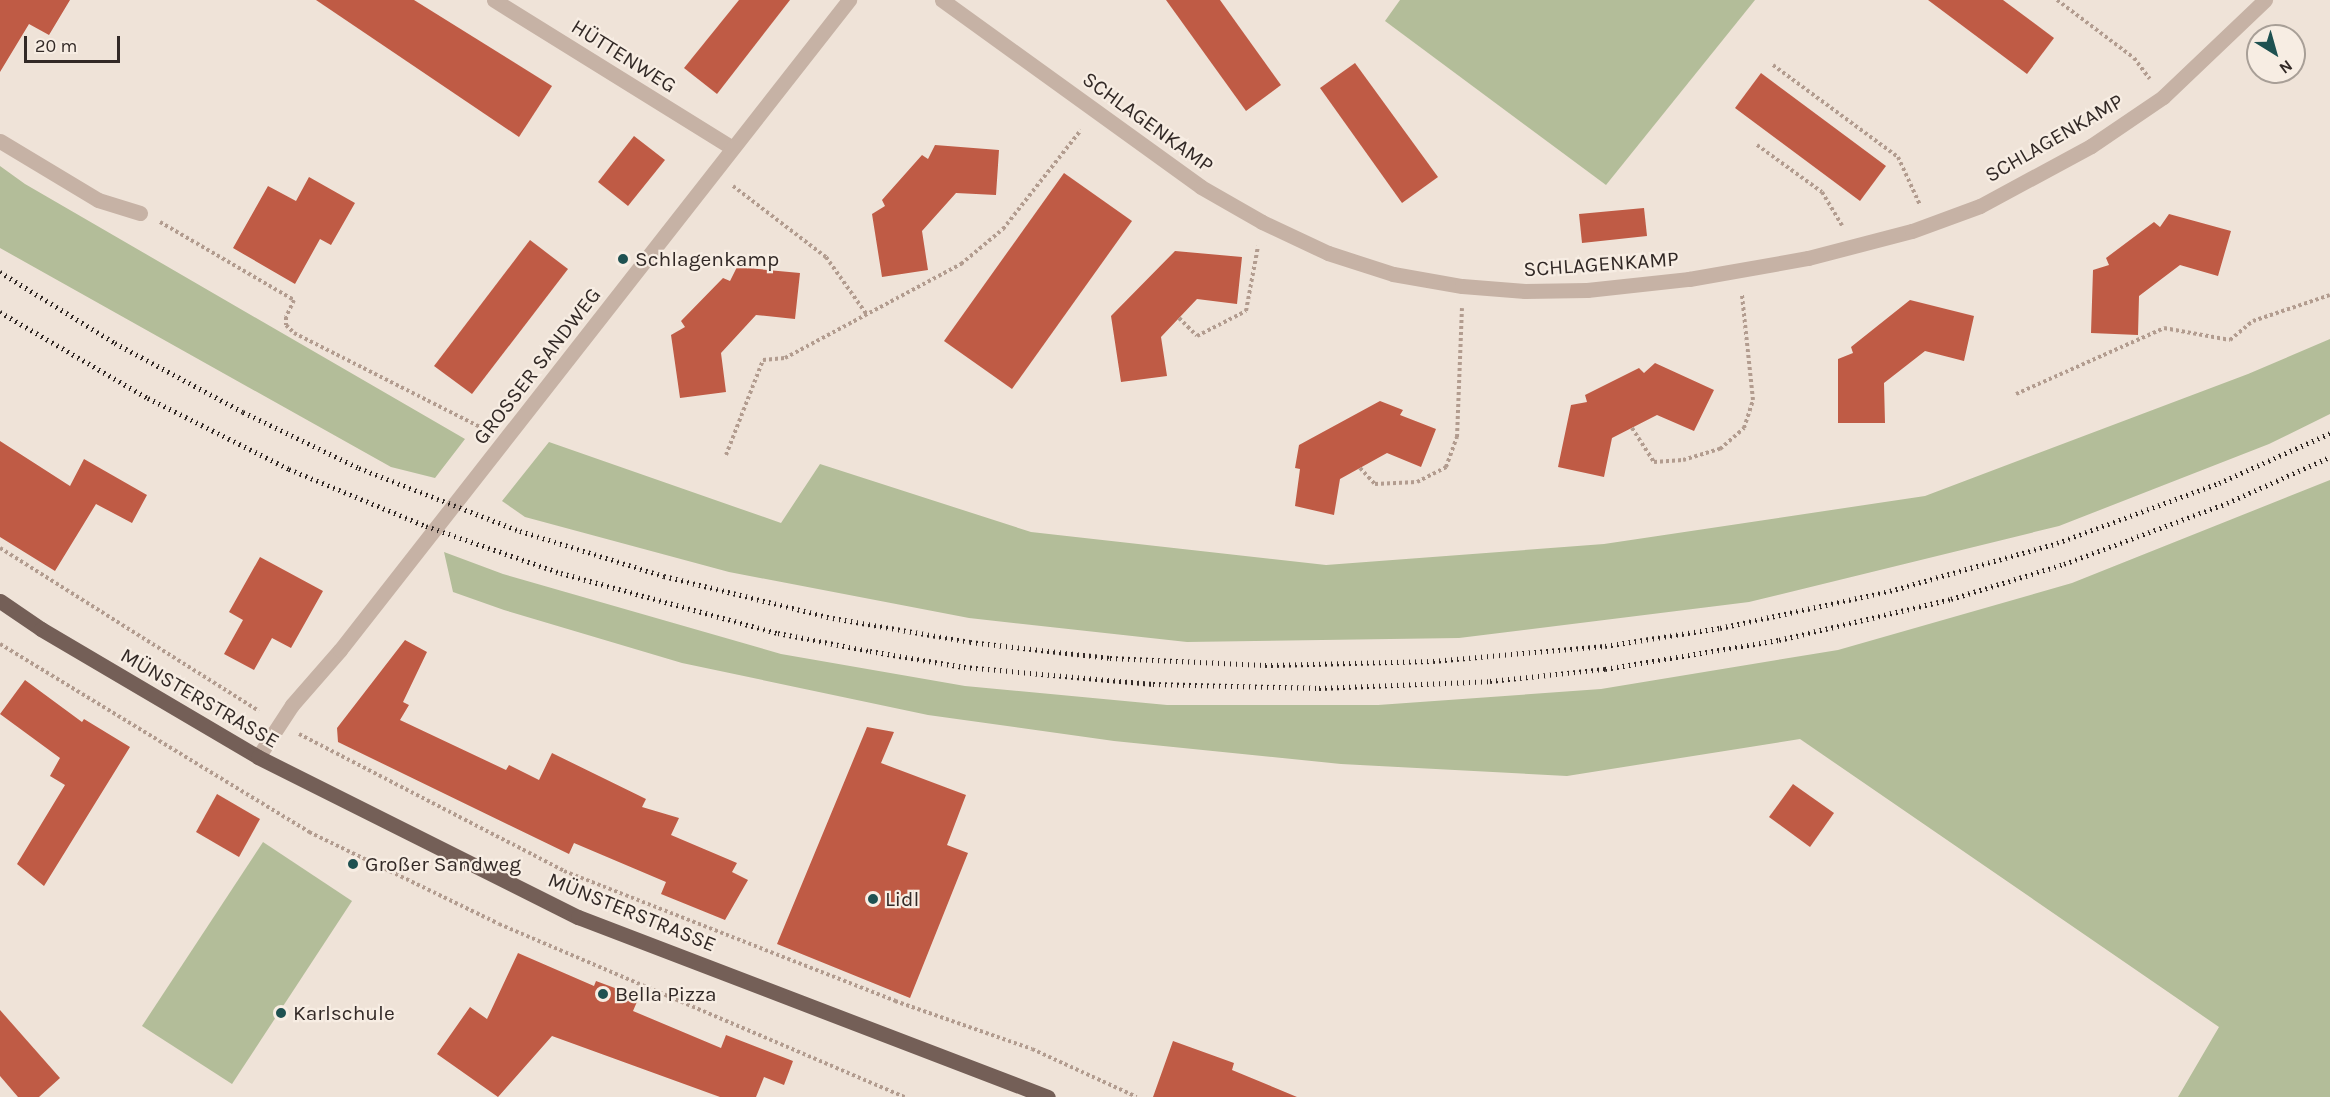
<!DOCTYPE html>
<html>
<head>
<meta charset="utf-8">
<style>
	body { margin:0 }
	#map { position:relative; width:2330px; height:1097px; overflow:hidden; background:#efe3d8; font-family:Karla,sans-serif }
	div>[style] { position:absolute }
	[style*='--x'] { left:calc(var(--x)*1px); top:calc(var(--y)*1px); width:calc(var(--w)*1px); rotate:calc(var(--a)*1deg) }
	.green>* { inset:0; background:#b3bd99 }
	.building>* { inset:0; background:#bf5b45 }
	.path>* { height:4px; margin-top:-2px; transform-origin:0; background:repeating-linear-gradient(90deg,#b29c8f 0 3px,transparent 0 6px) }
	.minor>* { height:15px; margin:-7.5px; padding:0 7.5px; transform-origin:7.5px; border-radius:7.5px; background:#c6b2a5 }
	.major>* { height:15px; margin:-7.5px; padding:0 7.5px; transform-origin:7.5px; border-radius:7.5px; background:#745f57 }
	.rail>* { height:4.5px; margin-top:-2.25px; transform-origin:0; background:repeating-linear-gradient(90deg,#322926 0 1.5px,transparent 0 6px) }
	.dots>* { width:16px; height:16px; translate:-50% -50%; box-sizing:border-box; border:3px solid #f7ede3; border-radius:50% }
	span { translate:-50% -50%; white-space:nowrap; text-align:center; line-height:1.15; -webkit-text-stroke:4.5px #f7ede3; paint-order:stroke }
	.street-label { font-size:21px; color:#322926 }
	.poi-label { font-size:21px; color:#322926 }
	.left { translate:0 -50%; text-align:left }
	.north { position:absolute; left:2246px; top:24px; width:60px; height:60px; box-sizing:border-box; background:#f7ede3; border:2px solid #a89f97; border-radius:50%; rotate:143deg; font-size:16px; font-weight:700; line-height:24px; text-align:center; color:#322926 }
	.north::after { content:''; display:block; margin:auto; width:21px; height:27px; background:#1e5151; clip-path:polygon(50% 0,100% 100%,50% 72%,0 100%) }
	.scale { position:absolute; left:24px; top:36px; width:96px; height:27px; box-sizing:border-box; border:3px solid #322926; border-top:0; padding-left:8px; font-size:18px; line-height:21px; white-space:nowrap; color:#322926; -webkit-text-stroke:4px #f7ede3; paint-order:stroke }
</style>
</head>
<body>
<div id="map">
	<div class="green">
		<div style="clip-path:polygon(1400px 0,1755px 0,1606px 185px,1385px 21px)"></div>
		<div style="clip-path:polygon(0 166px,25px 184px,465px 439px,435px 478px,391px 467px,0 248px)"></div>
		<div style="clip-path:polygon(2330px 339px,2330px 414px,2269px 444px,2059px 526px,1749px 602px,1459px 638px,1187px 642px,969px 618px,729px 572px,525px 517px,502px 501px,549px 442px,781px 523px,820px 464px,1031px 532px,1326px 565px,1604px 544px,1925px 496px,2248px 374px)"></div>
		<div style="clip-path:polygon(2330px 480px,2330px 1097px,2178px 1097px,2219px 1027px,1800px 739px,1567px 776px,1341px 764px,1114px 741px,928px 715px,682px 663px,504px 610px,453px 592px,444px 552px,503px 574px,781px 654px,965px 686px,1167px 705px,1378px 705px,1601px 689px,1838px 650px,2072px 583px)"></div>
		<div style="clip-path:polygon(263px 842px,352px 901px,232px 1084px,142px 1026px)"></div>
	</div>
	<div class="building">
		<div style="clip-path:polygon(0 0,70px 0,49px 35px,29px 24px,0 72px)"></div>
		<div style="clip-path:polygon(316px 0,414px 0,552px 86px,519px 137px)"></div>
		<div style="clip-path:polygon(739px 0,790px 0,717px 94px,684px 68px)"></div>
		<div style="clip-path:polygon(1166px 0,1220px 0,1281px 85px,1246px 111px)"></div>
		<div style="clip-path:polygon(1928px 0,2003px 0,2054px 38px,2027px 74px)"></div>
		<div style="clip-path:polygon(1355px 63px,1438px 177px,1402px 203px,1320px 88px)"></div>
		<div style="clip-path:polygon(1761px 73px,1886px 166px,1860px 201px,1735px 108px)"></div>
		<div style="clip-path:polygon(634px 136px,665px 160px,628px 206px,598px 182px)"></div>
		<div style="clip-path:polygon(935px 145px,999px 150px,996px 195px,956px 193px,922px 231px,928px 270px,882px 277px,872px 214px,885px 206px,882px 200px,922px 155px,928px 159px)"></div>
		<div style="clip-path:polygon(1064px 173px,1132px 221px,1012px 389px,944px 341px)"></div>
		<div style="clip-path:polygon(309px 177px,355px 203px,331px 245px,320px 239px,295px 284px,233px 248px,268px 186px,296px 201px)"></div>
		<div style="clip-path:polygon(1644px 208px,1647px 236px,1582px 243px,1579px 214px)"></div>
		<div style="clip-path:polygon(2169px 214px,2231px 231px,2218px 276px,2180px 265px,2139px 296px,2138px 335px,2091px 333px,2093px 270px,2109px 265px,2106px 258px,2154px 222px,2160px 227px)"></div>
		<div style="clip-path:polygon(530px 240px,568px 269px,472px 394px,434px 366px)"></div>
		<div style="clip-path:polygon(1175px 251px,1242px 257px,1237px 304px,1197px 299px,1161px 337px,1167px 376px,1121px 382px,1111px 316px)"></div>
		<div style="clip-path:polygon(737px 267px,800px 273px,795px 319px,756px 315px,721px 353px,726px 392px,680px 398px,671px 335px,685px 327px,681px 321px,723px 278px,730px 281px)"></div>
		<div style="clip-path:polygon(1910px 300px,1974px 316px,1964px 361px,1925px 351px,1884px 383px,1885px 423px,1838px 423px,1838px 359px,1853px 353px,1851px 347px)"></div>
		<div style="clip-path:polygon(1655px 363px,1714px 390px,1694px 431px,1657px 415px,1612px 438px,1604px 477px,1558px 467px,1571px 405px,1587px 402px,1585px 395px,1639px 368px,1644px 373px)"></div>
		<div style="clip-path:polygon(1380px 401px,1403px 410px,1400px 415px,1436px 429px,1421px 467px,1387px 453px,1340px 479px,1334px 515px,1295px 506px,1300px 469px,1295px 468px,1299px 445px)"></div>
		<div style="clip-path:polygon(0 441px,70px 486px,84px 459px,147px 495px,132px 523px,96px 504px,55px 571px,0 537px)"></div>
		<div style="clip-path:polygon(260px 557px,323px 591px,291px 648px,272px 638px,254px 670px,224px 654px,243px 620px,229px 612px)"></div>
		<div style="clip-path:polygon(405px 640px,427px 652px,403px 702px,409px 705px,400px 720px,506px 770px,509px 765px,539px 780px,552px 753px,646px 799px,642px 807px,679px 818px,671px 835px,737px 863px,732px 872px,748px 880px,725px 920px,661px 894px,666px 882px,574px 843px,569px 854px,338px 742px,337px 728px)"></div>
		<div style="clip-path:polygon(25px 680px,82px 722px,84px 719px,130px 747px,44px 886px,17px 864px,65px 785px,50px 776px,60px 758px,0 714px)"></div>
		<div style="clip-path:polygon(867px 727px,894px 732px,881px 763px,966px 795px,947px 845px,968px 853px,910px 998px,777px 944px)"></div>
		<div style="clip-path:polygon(1793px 784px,1834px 813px,1810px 847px,1769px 817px)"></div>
		<div style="clip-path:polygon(217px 794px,260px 819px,239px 857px,196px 832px)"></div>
		<div style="clip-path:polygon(518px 953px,594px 986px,596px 981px,639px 997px,633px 1011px,721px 1048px,726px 1035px,793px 1061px,784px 1085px,764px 1077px,756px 1097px,720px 1097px,552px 1036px,498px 1097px,437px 1054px,470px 1007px,487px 1019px)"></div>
		<div style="clip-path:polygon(0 1010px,60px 1078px,39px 1097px,18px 1097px,0 1076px)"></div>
		<div style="clip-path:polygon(1173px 1041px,1234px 1063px,1232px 1070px,1297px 1097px,1153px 1097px)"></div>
	</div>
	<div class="path">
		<div style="--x:2057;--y:0;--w:96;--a:37"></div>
		<div style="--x:2134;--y:58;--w:26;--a:53"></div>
		<div style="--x:1773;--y:65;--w:155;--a:36.4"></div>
		<div style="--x:1898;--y:157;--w:53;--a:65.4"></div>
		<div style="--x:1757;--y:145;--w:80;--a:35.9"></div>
		<div style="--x:1822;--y:192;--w:39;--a:59"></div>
		<div style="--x:733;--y:186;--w:117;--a:37.4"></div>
		<div style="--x:826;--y:257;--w:71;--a:54.7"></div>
		<div style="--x:160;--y:222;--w:155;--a:30.2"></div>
		<div style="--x:294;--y:300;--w:19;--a:115"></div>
		<div style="--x:286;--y:317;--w:8;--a:90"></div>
		<div style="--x:286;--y:325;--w:11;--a:45"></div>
		<div style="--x:294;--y:333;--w:213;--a:26.8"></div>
		<div style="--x:1179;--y:318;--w:25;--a:45"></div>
		<div style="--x:1197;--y:336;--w:55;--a:-27"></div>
		<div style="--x:1246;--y:311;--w:66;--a:-79.5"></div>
		<div style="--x:2016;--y:394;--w:162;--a:-24"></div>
		<div style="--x:2164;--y:328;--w:67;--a:10.3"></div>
		<div style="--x:2230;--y:340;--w:30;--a:-40"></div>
		<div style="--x:2253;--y:321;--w:81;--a:-18.7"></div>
		<div style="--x:1632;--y:428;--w:40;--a:57.1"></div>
		<div style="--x:1654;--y:462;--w:29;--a:-4"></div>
		<div style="--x:1683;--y:460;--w:39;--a:-17"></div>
		<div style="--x:1720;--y:449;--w:32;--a:-41"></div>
		<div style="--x:1744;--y:428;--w:29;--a:-72"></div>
		<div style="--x:1753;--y:400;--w:106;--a:-96"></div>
		<div style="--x:726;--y:455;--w:102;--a:-68.7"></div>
		<div style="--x:763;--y:360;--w:22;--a:-5"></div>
		<div style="--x:785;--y:358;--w:200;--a:-28.1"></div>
		<div style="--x:961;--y:264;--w:55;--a:-39.8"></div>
		<div style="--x:1003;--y:229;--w:126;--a:-51.8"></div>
		<div style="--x:1360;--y:468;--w:22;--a:47"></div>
		<div style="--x:1375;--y:484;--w:42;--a:-2.7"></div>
		<div style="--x:1417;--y:482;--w:33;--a:-27"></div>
		<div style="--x:1446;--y:467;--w:32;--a:-70"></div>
		<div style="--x:1457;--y:437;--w:129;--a:-87.8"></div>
		<div style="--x:0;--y:548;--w:306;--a:32.2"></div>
		<div style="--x:0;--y:644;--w:362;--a:31.3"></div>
		<div style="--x:309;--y:832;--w:211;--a:25.8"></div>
		<div style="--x:499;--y:924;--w:441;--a:23.1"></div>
		<div style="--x:299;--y:734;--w:298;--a:27.3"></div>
		<div style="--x:564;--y:871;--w:356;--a:21.4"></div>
		<div style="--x:895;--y:1001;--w:145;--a:19.3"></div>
		<div style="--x:1032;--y:1049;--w:115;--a:24.6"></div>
	</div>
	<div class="minor">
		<div style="--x:494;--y:0;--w:279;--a:31.8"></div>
		<div style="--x:942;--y:0;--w:319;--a:35.8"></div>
		<div style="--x:1201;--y:187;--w:70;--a:29.8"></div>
		<div style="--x:1262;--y:222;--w:73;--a:25.2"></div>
		<div style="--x:1328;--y:253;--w:68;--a:17.9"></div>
		<div style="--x:1393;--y:274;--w:70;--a:9.9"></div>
		<div style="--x:1462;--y:286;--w:63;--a:4.5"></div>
		<div style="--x:1525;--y:291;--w:62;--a:-0.9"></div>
		<div style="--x:1587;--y:290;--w:103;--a:-6.2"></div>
		<div style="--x:1689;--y:279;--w:121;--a:-10"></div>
		<div style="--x:1808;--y:258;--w:107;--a:-14.6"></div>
		<div style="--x:1912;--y:231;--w:72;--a:-20.2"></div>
		<div style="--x:1980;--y:206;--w:126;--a:-28.4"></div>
		<div style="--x:2091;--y:146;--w:87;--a:-34.2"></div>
		<div style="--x:2163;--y:97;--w:141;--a:-43.6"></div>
		<div style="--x:0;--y:141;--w:114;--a:31"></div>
		<div style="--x:98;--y:200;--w:44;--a:17.2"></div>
		<div style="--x:258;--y:757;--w:62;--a:-56.8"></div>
		<div style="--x:292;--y:705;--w:73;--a:-48.9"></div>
		<div style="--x:340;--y:650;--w:826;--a:-51.94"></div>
	</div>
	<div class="major">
		<div style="--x:0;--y:601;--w:50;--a:34.3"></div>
		<div style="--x:41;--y:629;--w:252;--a:30.5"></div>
		<div style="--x:258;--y:757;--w:358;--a:26.6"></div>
		<div style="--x:578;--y:917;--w:503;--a:20.96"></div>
	</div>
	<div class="rail">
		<div style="--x:0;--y:272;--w:135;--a:31.7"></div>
		<div style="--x:115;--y:343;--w:145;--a:28.3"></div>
		<div style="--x:243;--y:412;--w:129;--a:25.8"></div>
		<div style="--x:359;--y:468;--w:173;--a:21.4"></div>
		<div style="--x:520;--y:531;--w:151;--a:17.4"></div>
		<div style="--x:664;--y:576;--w:174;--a:14"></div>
		<div style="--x:833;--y:618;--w:139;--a:9.9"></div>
		<div style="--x:970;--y:642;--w:141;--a:6.5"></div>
		<div style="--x:1110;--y:658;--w:155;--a:2.6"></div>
		<div style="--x:1265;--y:665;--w:168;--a:-1.4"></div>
		<div style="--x:1433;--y:661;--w:173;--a:-5"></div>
		<div style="--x:1605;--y:646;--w:116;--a:-8.9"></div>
		<div style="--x:1720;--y:628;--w:174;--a:-12.3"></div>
		<div style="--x:1890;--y:591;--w:174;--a:-16"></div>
		<div style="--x:2057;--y:543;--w:173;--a:-20.3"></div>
		<div style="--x:2219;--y:483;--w:122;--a:-24.2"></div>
		<div style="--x:0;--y:312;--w:171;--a:30.2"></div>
		<div style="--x:148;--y:398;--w:158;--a:26.7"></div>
		<div style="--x:289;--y:469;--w:148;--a:22.6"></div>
		<div style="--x:426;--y:526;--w:143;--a:19.2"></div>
		<div style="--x:561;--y:573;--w:225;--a:15.5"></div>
		<div style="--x:778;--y:633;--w:94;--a:11.1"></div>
		<div style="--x:870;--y:651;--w:95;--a:9.7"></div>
		<div style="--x:964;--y:667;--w:190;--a:5.1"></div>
		<div style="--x:1153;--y:684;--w:166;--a:1.4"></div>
		<div style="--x:1319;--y:688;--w:171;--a:-2.3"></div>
		<div style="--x:1490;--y:681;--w:116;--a:-6"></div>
		<div style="--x:1605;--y:669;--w:176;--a:-9.5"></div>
		<div style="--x:1779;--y:640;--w:177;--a:-13.4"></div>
		<div style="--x:1951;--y:599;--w:118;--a:-17.2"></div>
		<div style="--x:2064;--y:564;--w:174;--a:-20.5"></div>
		<div style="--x:2227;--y:503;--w:113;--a:-24.1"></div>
	</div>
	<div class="dots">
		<div style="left:623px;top:259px;background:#1e5151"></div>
		<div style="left:353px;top:864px;background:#1e5151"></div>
		<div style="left:873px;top:899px;background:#1e5151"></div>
		<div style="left:603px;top:994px;background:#1e5151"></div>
		<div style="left:281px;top:1013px;background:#1e5151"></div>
	</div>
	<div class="street-label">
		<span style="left:624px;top:56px;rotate:32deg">HÜTTENWEG</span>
		<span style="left:1148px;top:122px;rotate:36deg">SCHLAGENKAMP</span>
		<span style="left:2054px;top:138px;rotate:-30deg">SCHLAGENKAMP</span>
		<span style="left:1601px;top:264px;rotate:-4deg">SCHLAGENKAMP</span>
		<span style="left:537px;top:366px;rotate:-52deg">GROSSER SANDWEG</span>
		<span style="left:200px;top:698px;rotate:30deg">MÜNSTERSTRASSE</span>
		<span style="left:632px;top:912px;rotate:22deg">MÜNSTERSTRASSE</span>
	</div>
	<div class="poi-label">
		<span class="left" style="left:635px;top:259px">Schlagenkamp</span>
		<span class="left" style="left:365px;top:864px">Großer Sandweg</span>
		<span class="left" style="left:885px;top:899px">Lidl</span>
		<span class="left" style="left:615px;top:994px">Bella Pizza</span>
		<span class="left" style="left:293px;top:1013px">Karlschule</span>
	</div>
	<div class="north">N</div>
	<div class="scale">20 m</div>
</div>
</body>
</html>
